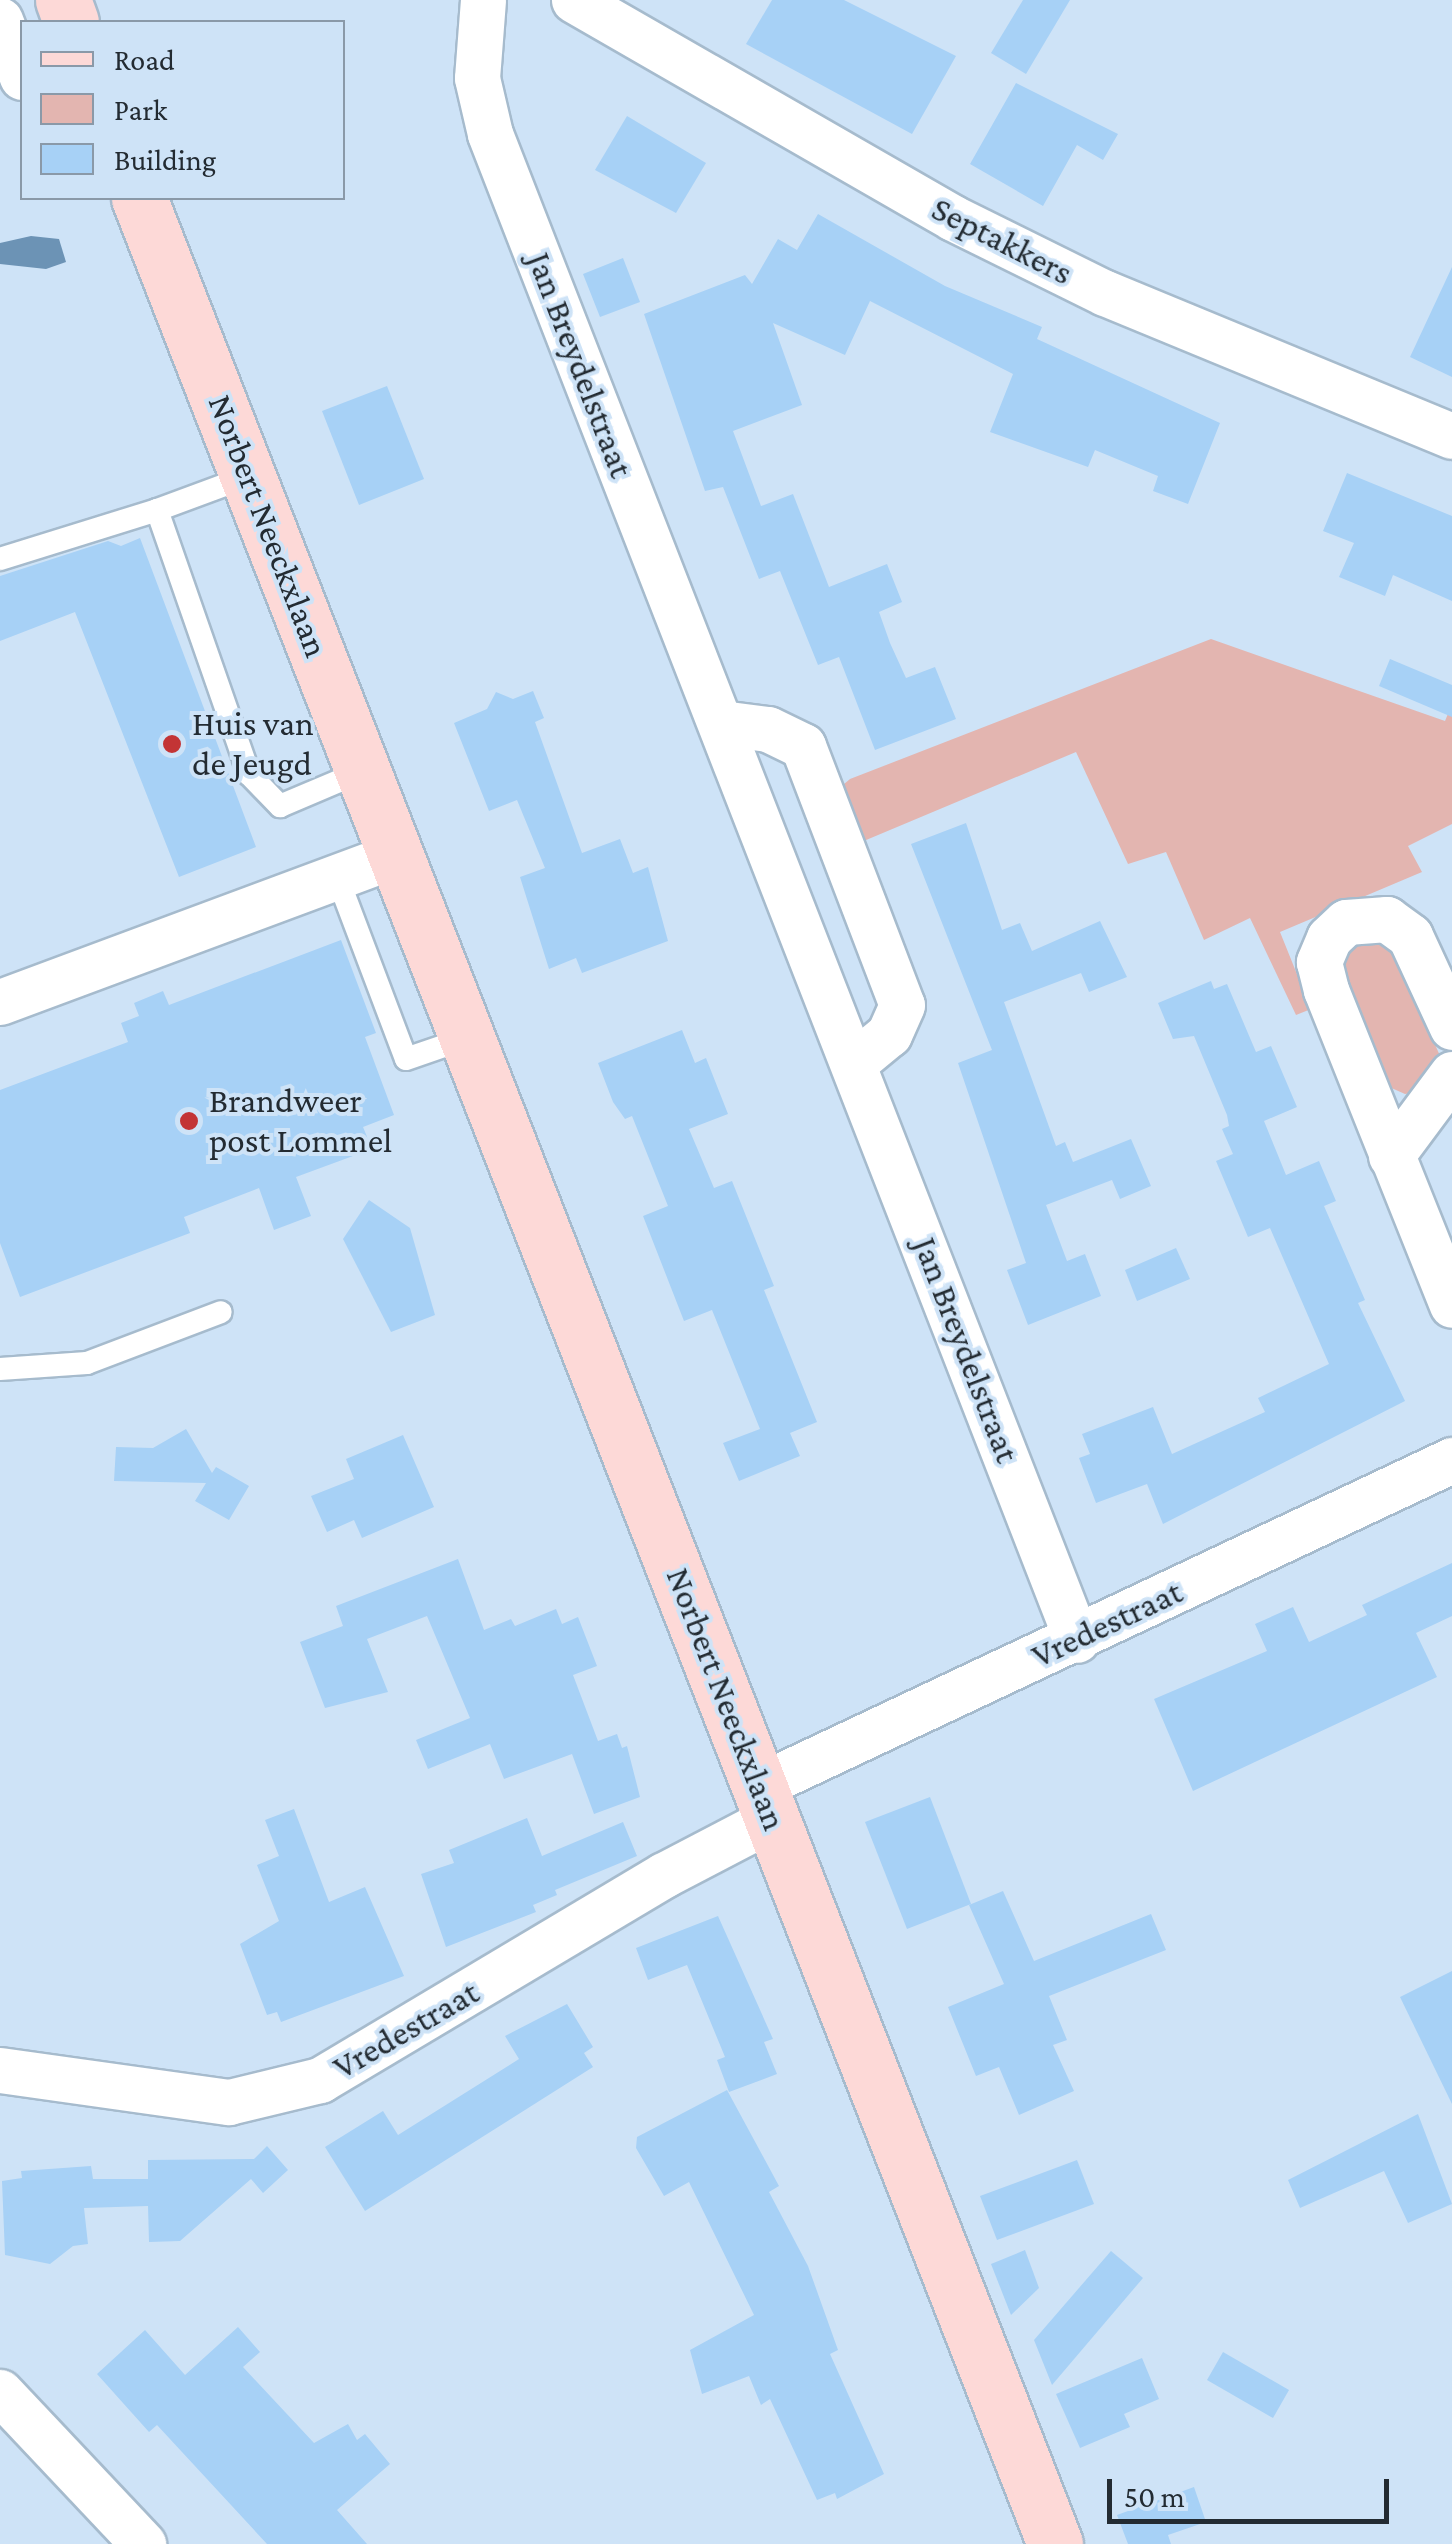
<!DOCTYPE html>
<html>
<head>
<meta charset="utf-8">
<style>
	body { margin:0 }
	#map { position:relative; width:1452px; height:2544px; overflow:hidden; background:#cee3f7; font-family:"Crimson Pro",serif }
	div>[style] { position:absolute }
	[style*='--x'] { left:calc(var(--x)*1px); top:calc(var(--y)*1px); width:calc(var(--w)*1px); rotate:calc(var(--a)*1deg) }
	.green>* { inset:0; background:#e3b5b0 }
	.water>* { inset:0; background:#6c93b5 }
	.building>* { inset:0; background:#a7d1f6 }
	.roads { filter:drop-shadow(2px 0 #a6bbcd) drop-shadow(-2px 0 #a6bbcd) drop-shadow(0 2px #a6bbcd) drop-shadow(0 -2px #a6bbcd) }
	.lane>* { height:22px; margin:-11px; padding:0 11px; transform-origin:11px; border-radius:11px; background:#fff }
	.street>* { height:45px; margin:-22.5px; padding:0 22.5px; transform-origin:22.5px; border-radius:22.5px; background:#fff }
	.secondary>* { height:55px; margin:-27.5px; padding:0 27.5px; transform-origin:27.5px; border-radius:27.5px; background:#fdd9d7 }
	.dots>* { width:28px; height:28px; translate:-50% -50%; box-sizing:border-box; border:5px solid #cee3f7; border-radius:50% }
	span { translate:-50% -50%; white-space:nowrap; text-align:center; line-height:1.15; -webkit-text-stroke:8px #cee3f7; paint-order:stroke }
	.street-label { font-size:35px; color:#232b32 }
	.poi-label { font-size:35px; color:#232b32 }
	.left { translate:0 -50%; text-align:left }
	.legend { position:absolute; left:20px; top:20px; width:325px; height:180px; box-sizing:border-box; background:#cee3f7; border:2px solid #8a99a8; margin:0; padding:12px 18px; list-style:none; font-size:30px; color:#232b32 }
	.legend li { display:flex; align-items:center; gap:20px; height:50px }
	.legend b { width:50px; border:2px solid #8a99a8 }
	.scale { position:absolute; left:1107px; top:2479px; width:282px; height:45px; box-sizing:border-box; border:5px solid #232b32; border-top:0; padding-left:12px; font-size:30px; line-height:35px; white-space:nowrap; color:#232b32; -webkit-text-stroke:8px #cee3f7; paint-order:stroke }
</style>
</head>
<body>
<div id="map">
	<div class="green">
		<div style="clip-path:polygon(1211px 639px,1445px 721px,1452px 704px,1452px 824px,1408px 846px,1422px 872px,1280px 932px,1311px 1009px,1296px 1015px,1250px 918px,1204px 940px,1166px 852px,1128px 864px,1076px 752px,859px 843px,837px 790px,850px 779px)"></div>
		<div style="clip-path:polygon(1368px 934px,1392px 947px,1441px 1058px,1417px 1092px,1405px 1094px,1380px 1083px,1335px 977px,1339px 949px)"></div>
	</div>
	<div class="water">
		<div style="clip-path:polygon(31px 236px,59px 239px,66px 262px,46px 269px,0 264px,0 243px)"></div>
	</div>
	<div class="building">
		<div style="clip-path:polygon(772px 0,844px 0,956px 56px,912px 134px,746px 44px)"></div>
		<div style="clip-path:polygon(1023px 0,1070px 0,1026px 74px,991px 53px)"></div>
		<div style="clip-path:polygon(1016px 83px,1118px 134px,1103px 160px,1077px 145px,1043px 206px,970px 164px)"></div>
		<div style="clip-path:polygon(627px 116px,706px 163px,676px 213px,595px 170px)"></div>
		<div style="clip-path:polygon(818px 214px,945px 286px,1042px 327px,1037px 339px,1220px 423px,1188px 504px,1153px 491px,1158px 476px,1095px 450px,1088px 467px,990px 432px,1013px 374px,870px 301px,845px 355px,773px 323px,802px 405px,733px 431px,761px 506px,793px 494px,829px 587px,887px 564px,902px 602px,879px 612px,890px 643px,906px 678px,935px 667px,956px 719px,875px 750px,839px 657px,818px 665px,780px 571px,759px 579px,723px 487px,705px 491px,644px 314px,745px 275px,752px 284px,778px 239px,797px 250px)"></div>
		<div style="clip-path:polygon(623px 258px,640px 302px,600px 317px,583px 274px)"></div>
		<div style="clip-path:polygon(1452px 267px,1452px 377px,1410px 357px)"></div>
		<div style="clip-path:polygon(387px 386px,424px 479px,359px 505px,322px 411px)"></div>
		<div style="clip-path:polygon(1347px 473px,1452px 516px,1452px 601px,1393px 575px,1385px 596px,1339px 577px,1354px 543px,1323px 531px)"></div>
		<div style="clip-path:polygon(140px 538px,256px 847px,179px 877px,75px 612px,0 641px,0 576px,108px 541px,121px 546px)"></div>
		<div style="clip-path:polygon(1390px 659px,1452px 685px,1452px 717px,1379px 686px)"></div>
		<div style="clip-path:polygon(533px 691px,544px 718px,535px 722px,582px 853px,620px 839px,633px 873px,648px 867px,668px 941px,582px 973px,576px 958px,549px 969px,520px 877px,545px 868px,517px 800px,489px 811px,454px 723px,487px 709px,496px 692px,513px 699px)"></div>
		<div style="clip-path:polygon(966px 823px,1002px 930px,1020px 923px,1032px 951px,1100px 921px,1127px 977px,1089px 992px,1081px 973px,1004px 1002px,1056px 1146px,1065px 1142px,1073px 1162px,1131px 1139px,1151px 1186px,1120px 1199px,1112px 1180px,1046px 1205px,1067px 1261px,1085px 1254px,1101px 1296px,1028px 1325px,1007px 1270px,1026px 1263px,958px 1063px,992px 1050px,911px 844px)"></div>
		<div style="clip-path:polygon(341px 940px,376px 1033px,365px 1037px,394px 1115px,363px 1127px,372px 1149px,296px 1177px,311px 1216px,274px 1230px,259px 1188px,184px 1217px,190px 1233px,20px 1297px,0 1243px,0 1090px,128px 1042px,121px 1023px,139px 1016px,134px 1003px,163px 991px,169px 1005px)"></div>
		<div style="clip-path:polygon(1211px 981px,1214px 989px,1227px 984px,1256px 1052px,1271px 1046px,1297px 1107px,1264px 1121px,1286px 1175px,1319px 1161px,1336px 1201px,1324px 1206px,1365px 1300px,1358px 1303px,1405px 1401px,1163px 1524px,1147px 1484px,1096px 1503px,1079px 1458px,1090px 1454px,1082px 1434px,1153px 1407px,1172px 1454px,1265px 1412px,1258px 1398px,1329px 1364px,1270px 1228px,1248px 1237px,1216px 1161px,1233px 1154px,1222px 1129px,1229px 1126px,1227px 1115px,1194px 1036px,1173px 1039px,1158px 1003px)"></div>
		<div style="clip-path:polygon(682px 1030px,695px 1063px,706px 1058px,728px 1114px,689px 1129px,714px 1188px,732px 1181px,774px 1286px,764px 1290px,817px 1422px,790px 1433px,800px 1456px,739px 1481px,723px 1443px,760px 1429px,712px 1310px,684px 1321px,643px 1216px,668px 1206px,632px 1116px,625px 1119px,613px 1102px,598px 1063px)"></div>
		<div style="clip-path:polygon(369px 1200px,410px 1228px,435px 1315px,391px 1332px,343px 1239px)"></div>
		<div style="clip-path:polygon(1176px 1248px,1190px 1279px,1137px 1301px,1125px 1270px)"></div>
		<div style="clip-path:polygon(186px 1429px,212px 1473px,216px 1467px,249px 1486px,229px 1520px,195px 1501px,206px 1483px,114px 1481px,116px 1447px,153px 1448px)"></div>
		<div style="clip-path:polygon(403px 1435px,434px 1507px,362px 1538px,354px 1520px,327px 1532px,311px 1496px,354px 1479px,346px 1459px)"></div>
		<div style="clip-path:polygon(458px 1559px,484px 1630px,511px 1619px,515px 1626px,556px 1609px,562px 1624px,578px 1617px,597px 1666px,573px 1675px,598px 1741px,617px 1734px,622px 1748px,627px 1746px,640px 1797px,594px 1814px,572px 1754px,504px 1779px,490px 1744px,428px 1769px,416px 1740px,470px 1718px,427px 1616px,367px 1639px,388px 1692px,325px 1708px,300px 1642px,343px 1626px,336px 1606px)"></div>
		<div style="clip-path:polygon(1452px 1563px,1452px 1616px,1416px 1633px,1437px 1677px,1193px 1791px,1154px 1699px,1267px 1651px,1255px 1624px,1293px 1607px,1309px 1642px,1367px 1615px,1362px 1605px)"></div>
		<div style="clip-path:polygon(930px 1797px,971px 1904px,907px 1929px,865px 1822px)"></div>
		<div style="clip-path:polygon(294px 1809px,329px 1902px,365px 1887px,404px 1976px,281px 2022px,277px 2012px,267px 2015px,240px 1944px,279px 1921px,257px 1865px,279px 1856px,265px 1820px)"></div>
		<div style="clip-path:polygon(527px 1818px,542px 1856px,623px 1822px,637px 1856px,555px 1890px,557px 1895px,533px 1905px,536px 1912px,446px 1947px,421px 1874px,454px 1863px,449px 1850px)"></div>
		<div style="clip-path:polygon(1003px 1891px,1034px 1961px,1151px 1914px,1166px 1950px,1049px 1996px,1067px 2040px,1053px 2045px,1074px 2091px,1019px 2115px,999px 2067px,976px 2076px,948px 2007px,1004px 1984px,969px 1905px)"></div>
		<div style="clip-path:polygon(718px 1916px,773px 2039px,764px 2042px,777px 2074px,729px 2092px,717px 2060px,725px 2057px,687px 1965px,648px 1980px,636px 1948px)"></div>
		<div style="clip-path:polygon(1452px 1971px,1452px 2104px,1400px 1997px)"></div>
		<div style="clip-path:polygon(567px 2004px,593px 2047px,584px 2053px,593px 2067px,365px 2211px,325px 2147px,383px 2111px,398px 2135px,519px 2059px,505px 2036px)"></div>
		<div style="clip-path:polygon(727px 2090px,779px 2186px,769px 2192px,808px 2266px,838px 2350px,830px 2354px,884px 2474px,837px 2499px,835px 2493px,817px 2500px,770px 2399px,761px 2405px,749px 2376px,702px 2394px,690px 2350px,754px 2315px,689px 2182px,664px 2196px,636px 2148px,637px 2137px)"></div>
		<div style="clip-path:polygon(1418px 2114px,1452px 2204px,1408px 2223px,1384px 2171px,1300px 2208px,1288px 2180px)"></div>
		<div style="clip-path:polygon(267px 2146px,288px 2170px,263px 2193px,251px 2179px,180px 2241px,149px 2242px,148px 2206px,84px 2208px,88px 2244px,73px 2246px,50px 2264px,5px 2255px,2px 2181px,22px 2178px,21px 2171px,91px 2166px,93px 2179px,148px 2179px,148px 2160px,254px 2159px)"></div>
		<div style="clip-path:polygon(1077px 2160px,1094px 2204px,997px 2240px,980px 2196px)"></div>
		<div style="clip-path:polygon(1025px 2250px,1039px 2288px,1011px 2315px,991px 2264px)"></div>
		<div style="clip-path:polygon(1111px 2251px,1143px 2278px,1052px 2385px,1034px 2340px)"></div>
		<div style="clip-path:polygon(238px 2327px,260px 2352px,243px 2367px,314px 2443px,348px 2424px,357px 2440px,365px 2434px,390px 2464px,337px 2510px,367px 2544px,267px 2544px,157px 2425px,149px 2432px,97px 2374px,145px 2330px,185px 2375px)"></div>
		<div style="clip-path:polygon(1223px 2352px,1289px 2390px,1273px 2418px,1207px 2380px)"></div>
		<div style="clip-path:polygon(1142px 2358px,1159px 2399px,1124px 2414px,1130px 2427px,1080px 2448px,1056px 2394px)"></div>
		<div style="clip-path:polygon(1194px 2487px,1206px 2522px,1168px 2535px,1171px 2544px,1128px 2544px,1117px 2515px)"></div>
	</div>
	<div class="roads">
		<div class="lane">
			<div style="--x:249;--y:476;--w:98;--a:159.7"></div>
			<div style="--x:157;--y:510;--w:280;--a:70.8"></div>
			<div style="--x:249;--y:774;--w:45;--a:45.9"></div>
			<div style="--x:280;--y:806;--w:90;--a:-22.9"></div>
			<div style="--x:0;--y:559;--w:164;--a:-17.3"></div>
			<div style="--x:338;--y:879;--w:192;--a:69.3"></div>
			<div style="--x:406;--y:1059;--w:65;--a:-19"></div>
			<div style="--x:0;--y:1369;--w:87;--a:-3.9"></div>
			<div style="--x:87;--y:1363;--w:143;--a:-20.8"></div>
		</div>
		<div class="street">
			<div style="--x:483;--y:0;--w:78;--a:94.4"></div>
			<div style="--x:477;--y:78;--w:57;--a:76.9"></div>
			<div style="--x:490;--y:134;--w:1616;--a:68.71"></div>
			<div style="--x:574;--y:0;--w:437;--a:29.9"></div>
			<div style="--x:953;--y:218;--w:169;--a:26.3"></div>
			<div style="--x:1105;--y:293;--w:375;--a:22.4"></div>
			<div style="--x:0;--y:20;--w:61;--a:68.9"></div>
			<div style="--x:721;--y:723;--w:47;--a:7.3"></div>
			<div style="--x:768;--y:729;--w:39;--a:26"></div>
			<div style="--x:803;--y:746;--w:277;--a:69.1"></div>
			<div style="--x:902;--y:1005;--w:32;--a:114"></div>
			<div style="--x:889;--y:1034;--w:44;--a:140.5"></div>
			<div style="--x:0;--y:1002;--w:421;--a:-20.4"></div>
			<div style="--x:1452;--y:1027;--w:100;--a:-114.8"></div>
			<div style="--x:1410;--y:936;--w:29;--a:-144"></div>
			<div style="--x:1387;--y:919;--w:41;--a:175.8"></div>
			<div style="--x:1346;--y:922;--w:23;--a:137"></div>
			<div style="--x:1329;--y:938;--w:26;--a:113"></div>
			<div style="--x:1319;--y:962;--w:29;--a:76"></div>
			<div style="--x:1326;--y:990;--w:339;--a:68.2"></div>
			<div style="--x:1391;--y:1156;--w:102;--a:-53.4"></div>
			<div style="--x:761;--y:1785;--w:764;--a:-25.19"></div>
			<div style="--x:0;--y:2070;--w:231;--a:8"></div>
			<div style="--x:229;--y:2102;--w:94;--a:-13.6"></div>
			<div style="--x:320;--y:2080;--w:400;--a:-30.8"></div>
			<div style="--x:664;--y:1875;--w:123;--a:-27.6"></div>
			<div style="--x:0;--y:2392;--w:209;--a:46.7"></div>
		</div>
		<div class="secondary">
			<div style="--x:63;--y:0;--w:23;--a:70"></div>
			<div style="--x:139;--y:198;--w:2518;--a:68.67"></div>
		</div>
	</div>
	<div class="dots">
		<div style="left:172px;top:744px;background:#c33435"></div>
		<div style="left:189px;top:1121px;background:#c33435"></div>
	</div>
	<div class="street-label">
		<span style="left:1002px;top:241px;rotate:27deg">Septakkers</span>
		<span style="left:580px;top:365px;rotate:69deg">Jan Breydelstraat</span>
		<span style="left:268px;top:526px;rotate:69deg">Norbert Neeckxlaan</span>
		<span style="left:966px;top:1350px;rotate:69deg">Jan Breydelstraat</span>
		<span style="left:1107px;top:1624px;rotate:-25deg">Vredestraat</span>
		<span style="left:726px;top:1699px;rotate:69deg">Norbert Neeckxlaan</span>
		<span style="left:406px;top:2030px;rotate:-30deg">Vredestraat</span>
	</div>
	<div class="poi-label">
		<span class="left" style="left:192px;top:744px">Huis van<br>de Jeugd</span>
		<span class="left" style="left:209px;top:1121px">Brandweer<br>post Lommel</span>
	</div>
	<ul class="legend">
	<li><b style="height:12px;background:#fdd9d7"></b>Road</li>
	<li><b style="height:28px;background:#e3b5b0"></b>Park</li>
	<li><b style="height:28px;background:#a7d1f6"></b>Building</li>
	</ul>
	<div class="scale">50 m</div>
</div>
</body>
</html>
